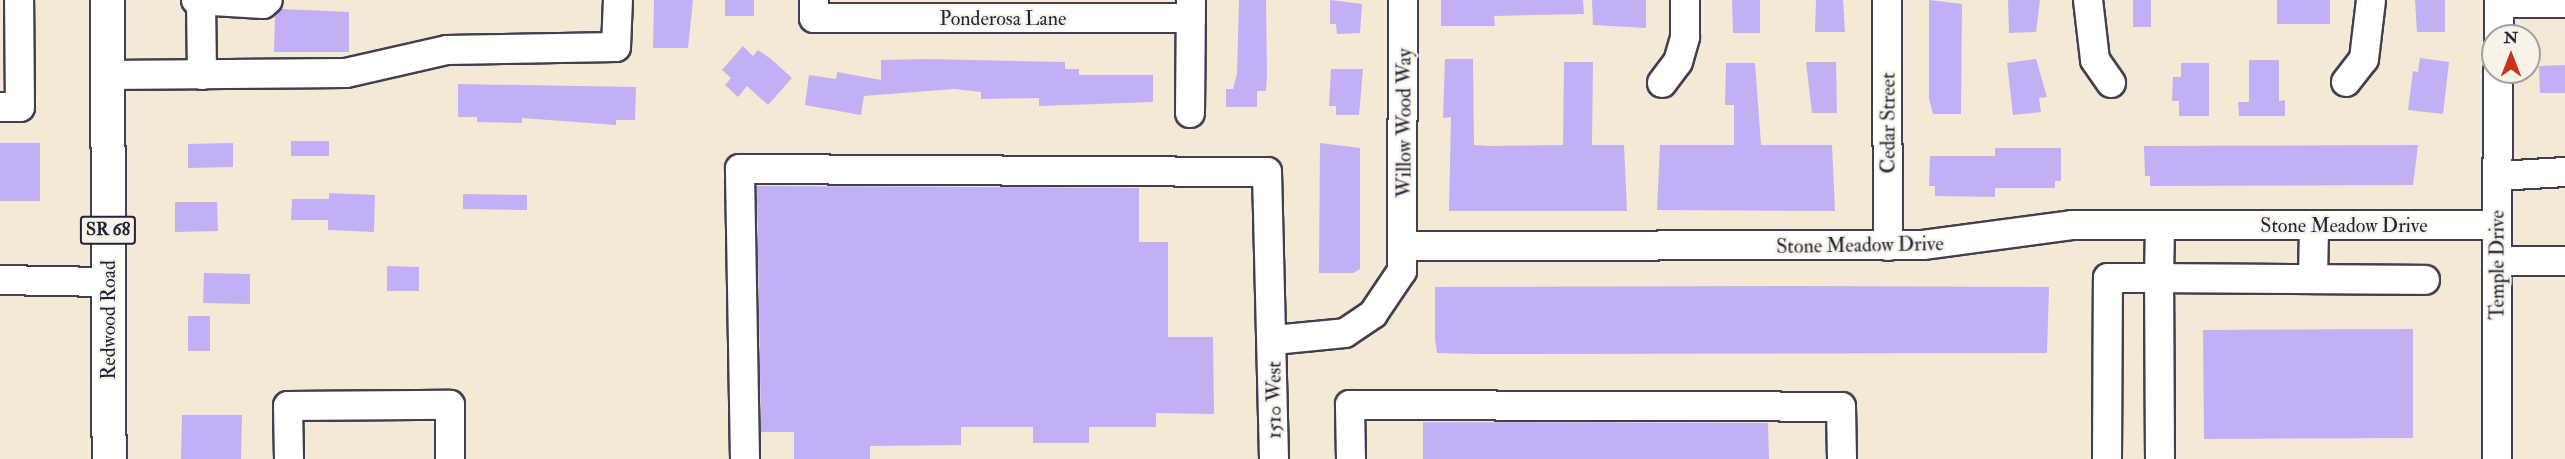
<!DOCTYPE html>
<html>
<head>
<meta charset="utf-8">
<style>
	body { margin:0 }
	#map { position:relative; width:2565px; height:459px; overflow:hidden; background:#f3e9d4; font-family:"IM FELL Double Pica",serif }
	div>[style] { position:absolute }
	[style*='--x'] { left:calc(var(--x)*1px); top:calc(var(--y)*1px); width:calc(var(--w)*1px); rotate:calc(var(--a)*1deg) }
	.building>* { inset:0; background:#c1b1f4 }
	.roads { filter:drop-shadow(2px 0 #414052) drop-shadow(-2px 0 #414052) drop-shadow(0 2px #414052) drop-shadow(0 -2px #414052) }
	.minor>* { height:28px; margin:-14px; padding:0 14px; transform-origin:14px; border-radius:14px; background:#fff }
	.major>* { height:33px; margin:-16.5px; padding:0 16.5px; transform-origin:16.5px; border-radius:16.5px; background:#fff }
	span { translate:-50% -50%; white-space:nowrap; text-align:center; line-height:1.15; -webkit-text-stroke:4.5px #f7f3e8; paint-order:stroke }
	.shield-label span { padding:2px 4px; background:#f7f3e8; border:2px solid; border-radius:4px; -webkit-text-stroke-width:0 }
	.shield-label { font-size:18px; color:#22223b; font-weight:700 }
	.street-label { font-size:20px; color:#22223b }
	.north { position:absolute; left:2481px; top:24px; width:60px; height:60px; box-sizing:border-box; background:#f7f3e8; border:2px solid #a29fa3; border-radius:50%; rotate:0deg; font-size:16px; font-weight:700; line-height:24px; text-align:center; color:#22223b }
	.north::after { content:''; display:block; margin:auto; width:21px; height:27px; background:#c8321e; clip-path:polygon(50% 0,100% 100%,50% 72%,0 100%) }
</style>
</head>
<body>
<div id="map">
	<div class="building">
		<div style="clip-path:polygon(654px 0,693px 0,688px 48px,653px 48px)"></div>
		<div style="clip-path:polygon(725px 0,754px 0,754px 16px,725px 16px)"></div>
		<div style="clip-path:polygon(1239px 0,1266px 0,1267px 75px,1266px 91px,1257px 91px,1257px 107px,1226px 107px,1226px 89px,1233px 89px,1237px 74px)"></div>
		<div style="clip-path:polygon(1330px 0,1362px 4px,1360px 33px,1337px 34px,1336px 24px,1330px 24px)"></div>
		<div style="clip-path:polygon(1441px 0,1583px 0,1584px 14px,1494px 16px,1495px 26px,1441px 26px)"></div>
		<div style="clip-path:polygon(1592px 0,1646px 0,1646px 28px,1593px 25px)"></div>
		<div style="clip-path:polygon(1732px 0,1760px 0,1760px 33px,1733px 33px)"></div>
		<div style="clip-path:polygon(1816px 0,1843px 0,1845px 32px,1815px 32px)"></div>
		<div style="clip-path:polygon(1929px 0,1962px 4px,1961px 114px,1933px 114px,1929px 99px)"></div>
		<div style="clip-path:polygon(2008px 0,2040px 0,2036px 32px,2009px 33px)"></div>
		<div style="clip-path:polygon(2133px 0,2151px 0,2151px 27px,2133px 27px)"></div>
		<div style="clip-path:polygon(2277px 0,2330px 0,2330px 24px,2277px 24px)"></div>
		<div style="clip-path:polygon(2415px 0,2445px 0,2445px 32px,2417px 32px)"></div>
		<div style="clip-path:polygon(282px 9px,349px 12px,349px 52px,274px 52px,275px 16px)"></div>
		<div style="clip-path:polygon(743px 46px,753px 56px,758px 50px,771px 59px,792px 78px,768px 105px,747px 86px,738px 97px,725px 85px,731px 78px,722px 70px)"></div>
		<div style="clip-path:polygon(2420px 58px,2449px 62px,2443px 114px,2408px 110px,2413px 71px,2418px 72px)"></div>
		<div style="clip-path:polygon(927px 59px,1065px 62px,1065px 69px,1079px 69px,1079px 75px,1153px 75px,1153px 102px,1039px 106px,1039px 98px,981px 99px,981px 92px,954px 89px,864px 96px,861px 115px,805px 105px,809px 75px,836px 79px,837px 72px,881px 80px,881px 60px)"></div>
		<div style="clip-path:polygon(1445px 59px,1473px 59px,1474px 145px,1489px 146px,1563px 145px,1564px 62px,1593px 62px,1592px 145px,1624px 145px,1627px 211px,1449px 211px,1451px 117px,1443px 118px)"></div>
		<div style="clip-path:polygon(2036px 59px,2047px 97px,2039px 98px,2041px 112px,2013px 115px,2007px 63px)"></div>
		<div style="clip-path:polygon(2249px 60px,2279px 60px,2279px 101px,2285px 100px,2285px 116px,2239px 116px,2238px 102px,2249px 102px)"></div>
		<div style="clip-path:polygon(1806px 62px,1836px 62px,1837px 113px,1812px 113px)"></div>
		<div style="clip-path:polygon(1726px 63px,1755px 63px,1761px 145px,1832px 145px,1835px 211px,1657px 210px,1660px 145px,1734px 145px,1734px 105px,1725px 105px)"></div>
		<div style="clip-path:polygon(2181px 63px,2209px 63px,2209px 116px,2179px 116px,2179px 101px,2172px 101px,2173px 77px,2181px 77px)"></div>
		<div style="clip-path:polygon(2565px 65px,2565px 93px,2540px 93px,2539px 66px)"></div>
		<div style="clip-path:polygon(1331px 69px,1363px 69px,1359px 115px,1336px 115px,1336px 106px,1329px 106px)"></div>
		<div style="clip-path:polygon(458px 84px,636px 87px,635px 120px,616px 120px,616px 125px,522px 118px,522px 123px,477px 122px,477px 117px,458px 117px)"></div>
		<div style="clip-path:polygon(291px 141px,329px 141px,329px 156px,291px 156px)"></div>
		<div style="clip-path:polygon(0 143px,40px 143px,40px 201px,0 201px)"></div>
		<div style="clip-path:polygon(233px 143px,233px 167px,188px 168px,188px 144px)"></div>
		<div style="clip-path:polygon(1320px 143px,1360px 148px,1360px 269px,1353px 273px,1319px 273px)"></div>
		<div style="clip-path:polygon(2418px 145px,2413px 185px,2150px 186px,2150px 176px,2145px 176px,2144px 146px)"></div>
		<div style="clip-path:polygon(1995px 148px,2061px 148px,2061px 181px,2055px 181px,2055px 188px,1995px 188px,1995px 197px,1935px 196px,1935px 186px,1929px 186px,1930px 156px,1995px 156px)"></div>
		<div style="clip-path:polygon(757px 186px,1139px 188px,1139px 242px,1168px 242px,1168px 337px,1213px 337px,1214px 414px,1156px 413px,1156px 427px,1089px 427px,1089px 443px,1033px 443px,1033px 427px,961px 427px,961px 445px,870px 446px,870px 459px,794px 459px,794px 432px,761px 432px)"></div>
		<div style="clip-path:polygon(329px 193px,375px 195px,374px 232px,328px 230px,328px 220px,291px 220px,292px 199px,329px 199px)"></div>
		<div style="clip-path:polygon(463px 194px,527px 195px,527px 210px,463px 209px)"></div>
		<div style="clip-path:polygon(175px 202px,217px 202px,218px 231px,175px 232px)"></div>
		<div style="clip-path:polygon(387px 266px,419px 267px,419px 291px,387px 291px)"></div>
		<div style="clip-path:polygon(204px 273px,250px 274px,250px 304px,203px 303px)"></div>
		<div style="clip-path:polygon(1800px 286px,2049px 287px,2047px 353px,1478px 354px,1437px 353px,1435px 339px,1435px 287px)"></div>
		<div style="clip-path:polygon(188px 316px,210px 316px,210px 351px,188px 351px)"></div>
		<div style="clip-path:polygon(2413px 329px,2413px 438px,2204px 439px,2203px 330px)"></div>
		<div style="clip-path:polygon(182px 415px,242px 415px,241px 459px,181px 459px)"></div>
		<div style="clip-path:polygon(1423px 422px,1768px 423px,1769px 459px,1423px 459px)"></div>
	</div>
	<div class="roads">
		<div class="minor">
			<div style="--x:196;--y:0;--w:67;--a:3.4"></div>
			<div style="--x:263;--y:4;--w:6;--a:-39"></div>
			<div style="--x:814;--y:0;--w:18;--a:90"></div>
			<div style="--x:814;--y:18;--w:377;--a:0"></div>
			<div style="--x:1887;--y:0;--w:246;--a:89.8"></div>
			<div style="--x:2088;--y:0;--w:60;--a:83.3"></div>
			<div style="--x:2095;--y:60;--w:28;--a:55"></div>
			<div style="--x:201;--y:2;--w:73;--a:89.2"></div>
			<div style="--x:2499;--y:3;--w:66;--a:0"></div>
			<div style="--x:2499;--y:36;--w:36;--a:-90"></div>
			<div style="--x:107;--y:75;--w:239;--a:-0.5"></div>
			<div style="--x:346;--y:73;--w:104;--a:-12.8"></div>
			<div style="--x:447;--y:50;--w:169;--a:-1"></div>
			<div style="--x:616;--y:47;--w:47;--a:-87.6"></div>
			<div style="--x:2346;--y:82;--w:29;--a:-52"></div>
			<div style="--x:2364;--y:59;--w:59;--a:-83.2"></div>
			<div style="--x:1662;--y:83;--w:26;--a:-53"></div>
			<div style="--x:1678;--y:62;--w:26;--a:-74"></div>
			<div style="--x:1685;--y:37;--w:37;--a:-90"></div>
			<div style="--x:0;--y:107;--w:20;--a:0"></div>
			<div style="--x:20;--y:107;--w:107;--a:-90.5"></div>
			<div style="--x:1190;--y:113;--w:113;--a:-89.5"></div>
			<div style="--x:2498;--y:176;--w:67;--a:-3.4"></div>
			<div style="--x:1404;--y:246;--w:519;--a:-0.11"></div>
			<div style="--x:1923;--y:245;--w:150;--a:-7.6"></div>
			<div style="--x:2072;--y:225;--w:425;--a:0"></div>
			<div style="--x:2497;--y:261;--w:68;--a:0"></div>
			<div style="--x:2313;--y:279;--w:53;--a:-88.9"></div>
			<div style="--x:0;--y:280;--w:108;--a:1.1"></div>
			<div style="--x:1274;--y:340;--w:71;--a:-5.6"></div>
			<div style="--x:1345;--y:333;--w:34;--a:-34"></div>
			<div style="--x:1373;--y:314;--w:52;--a:-56"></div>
			<div style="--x:1402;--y:271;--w:271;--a:-89.8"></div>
			<div style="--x:289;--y:459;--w:53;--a:-91.1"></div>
			<div style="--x:288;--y:406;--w:162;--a:-0.4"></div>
			<div style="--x:450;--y:405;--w:54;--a:90"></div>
			<div style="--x:745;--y:459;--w:290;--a:-91"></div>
			<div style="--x:740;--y:169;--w:527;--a:0.33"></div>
			<div style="--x:1267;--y:172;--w:287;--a:88.6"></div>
			<div style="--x:1351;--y:459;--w:54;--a:-91.1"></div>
			<div style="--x:1350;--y:405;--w:491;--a:0.2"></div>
			<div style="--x:1841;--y:407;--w:52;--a:88.9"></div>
			<div style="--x:2107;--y:459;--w:181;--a:-89.7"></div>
			<div style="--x:2108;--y:278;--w:51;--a:0"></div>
			<div style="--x:2159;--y:278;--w:53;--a:-88.9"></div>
			<div style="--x:2160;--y:459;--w:181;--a:-90.3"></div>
			<div style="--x:2159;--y:278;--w:266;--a:0.4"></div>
			<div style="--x:2497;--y:459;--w:387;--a:-89.9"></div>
		</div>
		<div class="major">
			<div style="--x:107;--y:0;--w:459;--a:89.8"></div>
		</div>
	</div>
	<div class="shield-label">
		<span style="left:108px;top:230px">SR 68</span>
	</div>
	<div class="street-label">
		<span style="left:1003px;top:18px">Ponderosa Lane</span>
		<span style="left:1404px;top:123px;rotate:-90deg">Willow Wood Way</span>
		<span style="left:1888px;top:123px;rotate:-90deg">Cedar Street</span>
		<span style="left:2344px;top:225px">Stone Meadow Drive</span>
		<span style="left:1860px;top:245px;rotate:-1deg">Stone Meadow Drive</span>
		<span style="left:2497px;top:265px;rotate:-90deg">Temple Drive</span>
		<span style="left:108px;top:320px;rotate:-90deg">Redwood Road</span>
		<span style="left:1274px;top:400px;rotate:-90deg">1510 West</span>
	</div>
	<div class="north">N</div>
</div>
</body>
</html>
